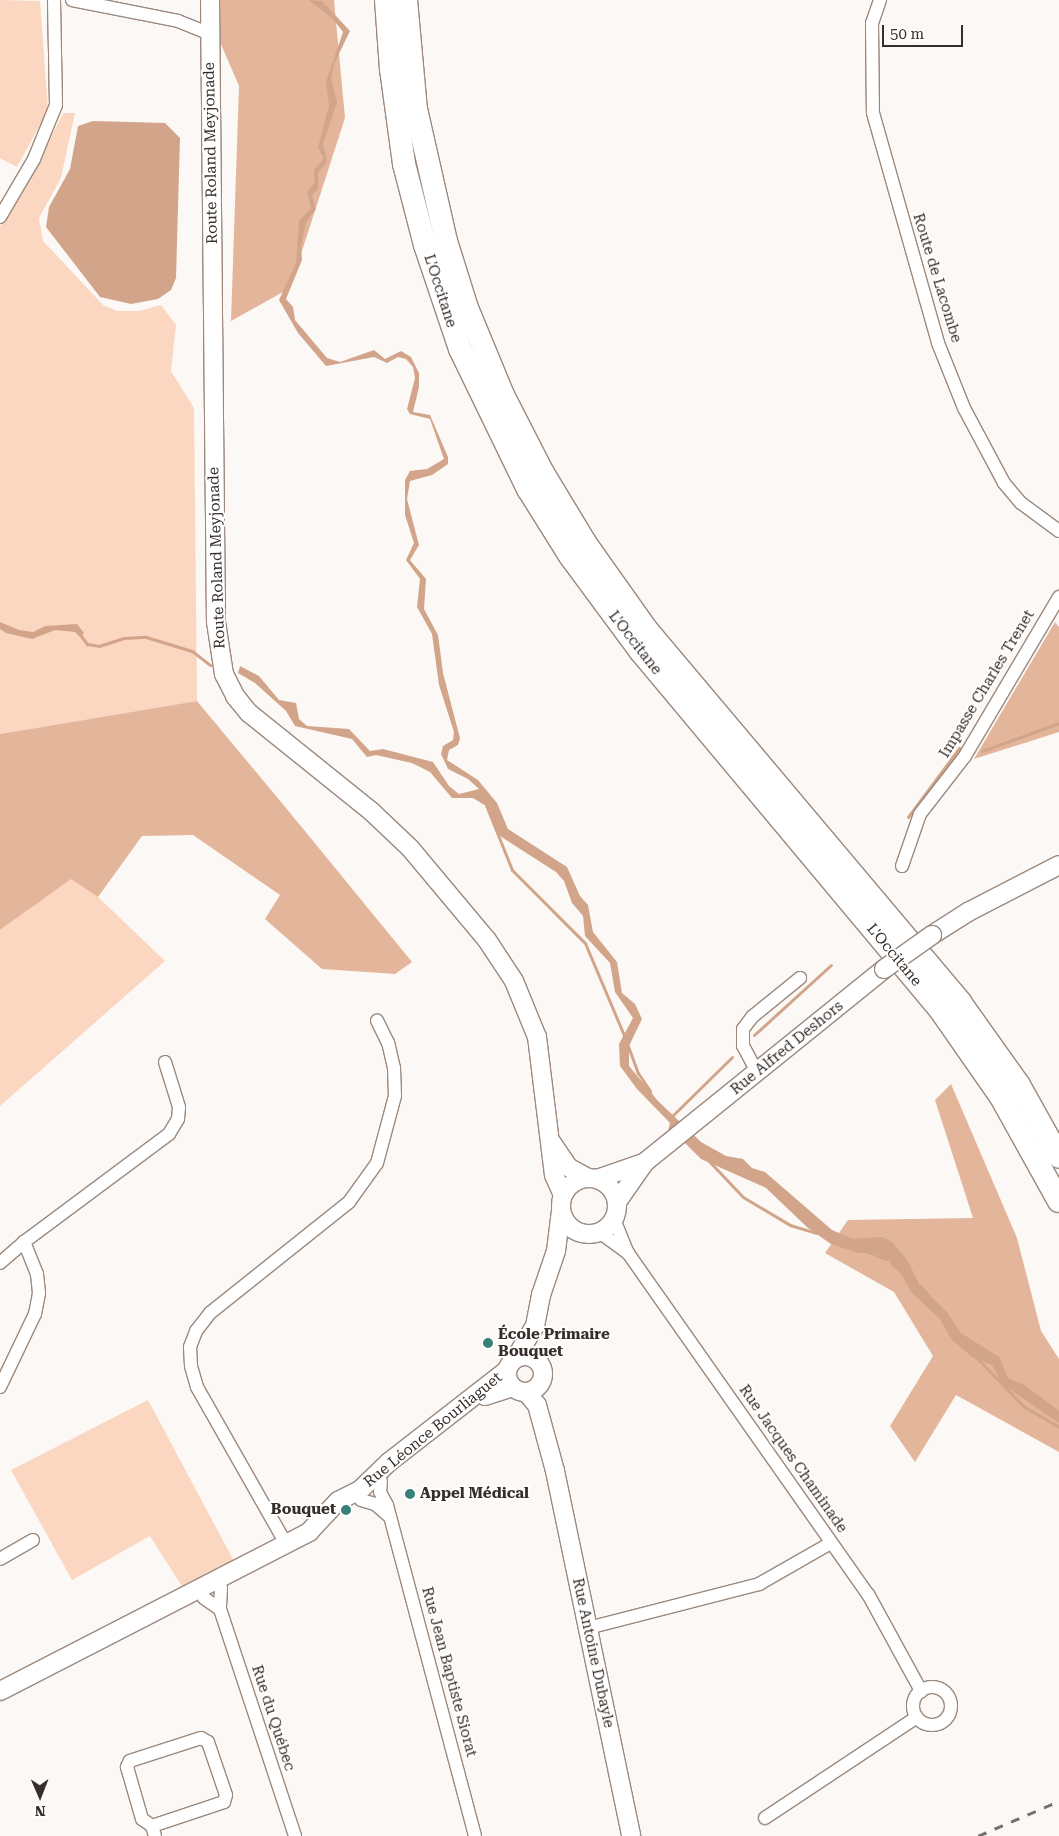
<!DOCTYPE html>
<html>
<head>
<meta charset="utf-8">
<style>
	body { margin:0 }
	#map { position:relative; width:1059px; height:1836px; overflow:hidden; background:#fcf8f5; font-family:"Roboto Serif",serif }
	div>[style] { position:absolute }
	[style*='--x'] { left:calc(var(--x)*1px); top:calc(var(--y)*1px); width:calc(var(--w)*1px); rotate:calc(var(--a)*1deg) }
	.green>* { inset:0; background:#fbd6c0 }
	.forest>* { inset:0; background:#e3b59a }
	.water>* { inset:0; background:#d2a58a }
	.stream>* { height:3px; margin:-1.5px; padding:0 1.5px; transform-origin:1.5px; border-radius:1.5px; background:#d2a58a }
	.roads { filter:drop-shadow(1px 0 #9b897e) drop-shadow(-1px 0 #9b897e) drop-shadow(0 1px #9b897e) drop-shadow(0 -1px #9b897e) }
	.minor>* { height:12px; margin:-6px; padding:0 6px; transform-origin:6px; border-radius:6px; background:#fff }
	.minor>.ring { margin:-6px; padding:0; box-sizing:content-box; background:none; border:12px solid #fff; border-radius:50% }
	.secondary>* { height:18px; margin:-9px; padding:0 9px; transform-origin:9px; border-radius:9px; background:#fff }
	.secondary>.ring { margin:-9px; padding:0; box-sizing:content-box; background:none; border:18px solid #fff; border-radius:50% }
	.motorway>* { height:22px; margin:-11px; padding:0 11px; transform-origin:11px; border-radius:11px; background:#fff }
	.rail>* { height:3px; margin-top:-1.5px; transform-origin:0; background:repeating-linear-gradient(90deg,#77706d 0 9px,transparent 0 18px) }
	.bridges { filter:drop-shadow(1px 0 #9b897e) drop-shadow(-1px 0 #9b897e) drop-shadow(0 1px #9b897e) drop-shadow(0 -1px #9b897e) }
	.secondary-bridge>* { height:18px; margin:-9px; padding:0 9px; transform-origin:9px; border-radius:9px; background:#fff }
	.dots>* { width:14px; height:14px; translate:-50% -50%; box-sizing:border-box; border:2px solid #fff; border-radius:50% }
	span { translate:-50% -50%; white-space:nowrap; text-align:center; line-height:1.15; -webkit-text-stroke:4px #fff; paint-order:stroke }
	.street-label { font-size:15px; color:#362e2a }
	.poi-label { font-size:15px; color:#362e2a; font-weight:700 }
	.left { translate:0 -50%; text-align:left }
	.right { translate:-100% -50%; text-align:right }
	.north { position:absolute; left:15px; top:1771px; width:50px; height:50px; -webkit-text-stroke:4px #fff; paint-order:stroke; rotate:179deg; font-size:14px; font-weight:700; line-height:20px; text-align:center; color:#362e2a }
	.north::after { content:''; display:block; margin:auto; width:18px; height:22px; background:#362e2a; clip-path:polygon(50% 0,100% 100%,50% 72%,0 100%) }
	.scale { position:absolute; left:882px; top:25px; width:81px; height:22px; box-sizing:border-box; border:2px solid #362e2a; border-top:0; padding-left:6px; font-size:15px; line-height:18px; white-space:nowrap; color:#362e2a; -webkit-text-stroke:4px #fff; paint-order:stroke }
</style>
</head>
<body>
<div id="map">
	<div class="green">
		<div style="clip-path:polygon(0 0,40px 1px,48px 110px,17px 167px,0 158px)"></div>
		<div style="clip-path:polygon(63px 113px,75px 113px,61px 178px,39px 218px,43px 241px,103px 305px,117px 311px,139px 311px,161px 305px,176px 325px,171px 371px,194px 408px,197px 701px,0 734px,0 226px,34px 172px)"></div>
		<div style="clip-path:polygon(71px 878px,98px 897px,165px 961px,0 1106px,0 930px)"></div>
		<div style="clip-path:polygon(148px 1400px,235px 1563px,183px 1588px,150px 1536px,72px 1580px,11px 1470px)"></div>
	</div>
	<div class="forest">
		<div style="clip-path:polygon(219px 0,334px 0,345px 118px,290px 288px,231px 321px,239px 86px,220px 42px)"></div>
		<div style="clip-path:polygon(1055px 622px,1059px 627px,1059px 732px,974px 759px)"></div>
		<div style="clip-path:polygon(197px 701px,300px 825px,412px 962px,395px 974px,322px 969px,265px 919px,280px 895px,193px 835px,142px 836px,98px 897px,71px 879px,0 930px,0 734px)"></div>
		<div style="clip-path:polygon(951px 1084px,1017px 1238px,1041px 1331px,1059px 1359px,1059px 1452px,956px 1395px,915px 1462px,890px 1426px,933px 1356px,894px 1292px,825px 1253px,848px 1220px,973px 1218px,935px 1100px)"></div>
	</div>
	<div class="water">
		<div style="clip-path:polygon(309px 0,322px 1px,350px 31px,334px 64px,331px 79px,337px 102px,323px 144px,327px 162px,318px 173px,318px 189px,312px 195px,316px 209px,306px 222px,301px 246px,302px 260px,286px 299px,293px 307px,295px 320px,327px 358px,340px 362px,374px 350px,385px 359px,401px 351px,411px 357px,419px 373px,419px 387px,413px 412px,430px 415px,448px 457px,448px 464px,432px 475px,410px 481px,407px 499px,419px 545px,410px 560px,426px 579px,424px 609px,438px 635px,443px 673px,460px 738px,458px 745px,449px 750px,447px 760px,478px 780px,497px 803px,508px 829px,567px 867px,580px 896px,588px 905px,593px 932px,617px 962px,622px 993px,635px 1004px,642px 1019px,629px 1046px,629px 1066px,658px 1101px,701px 1142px,726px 1156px,743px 1159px,752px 1168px,765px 1172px,832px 1230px,853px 1239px,882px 1237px,892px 1242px,908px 1261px,920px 1286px,947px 1312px,961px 1333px,999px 1357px,1008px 1378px,1026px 1386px,1059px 1411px,1059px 1423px,1002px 1384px,992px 1365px,972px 1357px,951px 1339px,940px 1319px,912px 1293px,897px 1266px,877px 1253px,858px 1253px,831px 1244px,808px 1228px,766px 1188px,701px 1159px,680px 1138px,668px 1131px,670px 1123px,637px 1089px,620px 1066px,619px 1044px,633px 1018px,615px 992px,610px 963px,585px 936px,583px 916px,572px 903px,564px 881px,556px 872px,500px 836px,486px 806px,473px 798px,452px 798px,430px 772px,412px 763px,376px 755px,367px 757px,352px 739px,295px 726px,286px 711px,255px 683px,238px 673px,240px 666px,259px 676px,279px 700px,296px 703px,299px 719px,307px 726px,349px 729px,370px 751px,383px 749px,433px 762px,449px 786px,459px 794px,479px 789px,468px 779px,448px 769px,441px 754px,443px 746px,453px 740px,454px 732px,439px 685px,432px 634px,417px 607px,420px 579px,406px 560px,414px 543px,405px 515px,405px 480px,410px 471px,427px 469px,444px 459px,430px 419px,410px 414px,407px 409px,415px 378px,413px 367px,406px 359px,398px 357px,387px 363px,374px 357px,326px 366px,298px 333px,279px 300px,296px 263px,299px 221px,311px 208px,307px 192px,315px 182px,314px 170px,324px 158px,318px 148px,329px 105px,326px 82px,343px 32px,333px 19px)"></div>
		<div style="clip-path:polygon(93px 121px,165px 123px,180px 138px,176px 278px,171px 290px,158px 299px,131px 304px,100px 297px,46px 227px,49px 207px,70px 169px,78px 126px)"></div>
		<div style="clip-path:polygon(0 622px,19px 630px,33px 632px,45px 626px,77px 624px,84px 633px,80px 637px,75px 632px,55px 630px,32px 639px,6px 633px,0 629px)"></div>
	</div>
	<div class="stream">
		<div style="--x:79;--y:633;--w:14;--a:54"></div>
		<div style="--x:87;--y:644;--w:12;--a:9"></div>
		<div style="--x:99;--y:646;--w:26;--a:-18"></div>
		<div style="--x:124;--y:638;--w:22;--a:-3"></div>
		<div style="--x:146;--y:637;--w:48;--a:16.9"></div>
		<div style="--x:192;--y:651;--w:23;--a:38"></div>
		<div style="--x:982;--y:751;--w:82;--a:-20"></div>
		<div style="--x:486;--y:805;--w:70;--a:68.2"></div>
		<div style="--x:512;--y:870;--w:103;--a:45"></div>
		<div style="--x:585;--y:943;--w:105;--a:67.1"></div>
		<div style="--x:908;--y:817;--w:86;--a:-53.5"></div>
		<div style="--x:754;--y:1035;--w:104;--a:-42.3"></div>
		<div style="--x:628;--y:1046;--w:29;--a:70"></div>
		<div style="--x:638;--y:1073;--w:22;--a:56"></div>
		<div style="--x:670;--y:1118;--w:87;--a:-44.5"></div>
		<div style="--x:707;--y:1159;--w:52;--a:46.5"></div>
		<div style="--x:743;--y:1197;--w:55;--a:30.8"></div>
		<div style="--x:790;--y:1225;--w:27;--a:17"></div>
		<div style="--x:866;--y:1251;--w:22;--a:22"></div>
		<div style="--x:891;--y:1263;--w:13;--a:42"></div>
		<div style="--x:920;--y:1286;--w:13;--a:48"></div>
		<div style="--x:974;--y:1355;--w:71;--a:46.1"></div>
		<div style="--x:1023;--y:1406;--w:42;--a:30.3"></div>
	</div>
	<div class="roads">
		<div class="minor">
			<div style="--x:72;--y:0;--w:108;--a:11.2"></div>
			<div style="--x:178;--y:21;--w:35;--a:22"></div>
			<div style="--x:880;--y:0;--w:24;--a:109"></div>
			<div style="--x:872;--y:23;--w:90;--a:89.4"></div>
			<div style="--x:873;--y:113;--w:239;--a:74.2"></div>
			<div style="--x:938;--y:343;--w:70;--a:68.2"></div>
			<div style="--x:964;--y:408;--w:85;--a:61.9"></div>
			<div style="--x:1004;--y:483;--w:26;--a:50"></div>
			<div style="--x:1021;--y:503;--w:47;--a:36.4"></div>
			<div style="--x:0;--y:217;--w:67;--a:-59.6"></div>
			<div style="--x:34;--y:159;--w:58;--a:-67.8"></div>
			<div style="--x:56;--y:105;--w:105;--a:-91.1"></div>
			<div style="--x:902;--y:866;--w:55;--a:-70.9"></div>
			<div style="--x:920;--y:814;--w:73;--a:-52.2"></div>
			<div style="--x:965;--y:756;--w:185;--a:-59.4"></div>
			<div style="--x:757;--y:1072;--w:30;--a:-118"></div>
			<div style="--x:743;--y:1046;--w:17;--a:-90"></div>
			<div style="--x:743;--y:1029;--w:15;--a:-53"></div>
			<div style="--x:752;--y:1017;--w:62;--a:-39.1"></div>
			<div style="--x:617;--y:1209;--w:15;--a:94"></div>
			<div style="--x:616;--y:1224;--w:31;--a:68"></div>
			<div style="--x:628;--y:1253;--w:417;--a:54.9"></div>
			<div style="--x:868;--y:1594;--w:111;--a:61.3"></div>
			<div style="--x:599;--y:1232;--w:36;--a:36"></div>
			<div style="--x:0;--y:1263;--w:32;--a:-41"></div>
			<div style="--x:24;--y:1242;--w:181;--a:-36.7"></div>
			<div style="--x:169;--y:1134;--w:17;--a:-59"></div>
			<div style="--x:178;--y:1119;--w:12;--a:-85"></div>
			<div style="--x:179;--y:1107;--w:47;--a:-107.3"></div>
			<div style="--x:0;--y:1387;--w:81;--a:-64.4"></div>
			<div style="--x:35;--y:1314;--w:21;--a:-79"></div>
			<div style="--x:39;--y:1293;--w:19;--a:-96"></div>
			<div style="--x:37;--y:1274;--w:35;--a:-112"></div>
			<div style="--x:381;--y:1481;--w:11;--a:95"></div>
			<div style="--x:380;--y:1492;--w:15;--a:62"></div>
			<div style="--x:387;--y:1505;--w:342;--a:75.1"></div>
			<div style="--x:361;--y:1500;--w:15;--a:16"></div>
			<div style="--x:375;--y:1504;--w:18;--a:41"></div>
			<div style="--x:285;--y:1542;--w:178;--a:-119.6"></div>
			<div style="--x:197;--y:1387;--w:22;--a:-106"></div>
			<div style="--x:191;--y:1366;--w:19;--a:-93"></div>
			<div style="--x:190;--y:1347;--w:17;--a:-69"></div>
			<div style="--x:196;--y:1331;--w:23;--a:-52"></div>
			<div style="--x:210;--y:1313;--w:178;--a:-38.6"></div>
			<div style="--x:349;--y:1202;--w:48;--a:-54.3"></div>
			<div style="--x:377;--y:1163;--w:69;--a:-75"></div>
			<div style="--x:395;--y:1096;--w:28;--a:-92"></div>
			<div style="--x:394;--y:1068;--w:26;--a:-103"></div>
			<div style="--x:388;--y:1043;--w:25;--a:-116"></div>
			<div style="--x:0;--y:1559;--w:38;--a:-30"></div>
			<div style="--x:217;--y:1579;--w:10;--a:66"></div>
			<div style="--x:221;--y:1588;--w:21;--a:93"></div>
			<div style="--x:220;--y:1609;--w:239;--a:71.7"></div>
			<div style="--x:199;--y:1588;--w:11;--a:63"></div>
			<div style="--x:204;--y:1598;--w:19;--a:35"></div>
			<div style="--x:588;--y:1628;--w:177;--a:-14.4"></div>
			<div style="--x:759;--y:1584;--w:83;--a:-29.7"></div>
			<div class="ring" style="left:913px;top:1687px;width:26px;height:26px"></div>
			<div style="--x:765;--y:1818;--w:182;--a:-33.6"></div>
			<div style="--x:152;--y:1826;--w:76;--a:-18.4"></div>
			<div style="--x:224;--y:1802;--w:7;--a:-74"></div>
			<div style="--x:226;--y:1795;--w:56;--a:-108.8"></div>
			<div style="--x:208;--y:1742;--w:8;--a:-150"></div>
			<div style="--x:201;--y:1738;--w:75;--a:162.1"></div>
			<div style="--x:130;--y:1761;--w:7;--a:117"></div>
			<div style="--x:127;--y:1767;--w:54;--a:73.9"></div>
			<div style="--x:142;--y:1819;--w:12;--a:35"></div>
			<div style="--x:152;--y:1826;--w:10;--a:73"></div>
		</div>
		<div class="secondary">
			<div style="--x:210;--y:0;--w:622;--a:89.45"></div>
			<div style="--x:216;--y:622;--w:53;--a:81.3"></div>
			<div style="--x:224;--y:674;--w:25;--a:63"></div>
			<div style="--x:235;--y:696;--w:22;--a:51"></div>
			<div style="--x:249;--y:713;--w:158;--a:38.8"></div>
			<div style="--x:372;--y:812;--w:52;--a:43.5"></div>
			<div style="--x:410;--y:848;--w:120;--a:50.1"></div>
			<div style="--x:487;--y:940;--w:49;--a:56.6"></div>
			<div style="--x:514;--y:981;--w:61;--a:67.7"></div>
			<div style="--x:537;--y:1037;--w:139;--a:83"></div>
			<div style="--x:554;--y:1175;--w:22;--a:66"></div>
			<div style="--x:932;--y:935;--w:43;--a:-32.6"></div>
			<div style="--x:968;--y:912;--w:102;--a:-27.3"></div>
			<div style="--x:552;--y:1143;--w:29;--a:56"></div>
			<div style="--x:568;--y:1167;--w:23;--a:29"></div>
			<div class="ring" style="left:561px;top:1178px;width:38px;height:38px"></div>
			<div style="--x:597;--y:1179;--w:49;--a:-19.2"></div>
			<div style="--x:617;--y:1202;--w:49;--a:-55"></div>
			<div style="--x:645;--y:1162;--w:307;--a:-38.9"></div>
			<div class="ring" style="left:507px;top:1356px;width:18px;height:18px"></div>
			<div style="--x:515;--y:1359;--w:39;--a:-59"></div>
			<div style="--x:535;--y:1326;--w:32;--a:-79"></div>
			<div style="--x:541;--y:1295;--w:46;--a:-71.2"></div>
			<div style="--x:556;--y:1251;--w:39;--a:-83"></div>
			<div style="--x:526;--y:1392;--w:17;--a:50"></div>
			<div style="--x:537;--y:1405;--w:68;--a:74.7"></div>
			<div style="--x:555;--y:1471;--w:373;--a:78.2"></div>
			<div style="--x:485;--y:1396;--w:28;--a:-18"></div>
			<div style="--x:0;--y:1691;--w:348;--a:-27.2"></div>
			<div style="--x:309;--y:1532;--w:42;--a:-46.9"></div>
			<div style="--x:338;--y:1501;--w:25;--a:-27"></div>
			<div style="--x:360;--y:1490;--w:40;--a:-44"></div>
			<div style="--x:389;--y:1462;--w:150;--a:-37.9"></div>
		</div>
		<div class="motorway">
			<div style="--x:386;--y:0;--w:69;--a:85.9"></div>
			<div style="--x:391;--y:69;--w:96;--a:82.2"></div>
			<div style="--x:404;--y:164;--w:84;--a:75.5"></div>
			<div style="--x:425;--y:245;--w:110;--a:71.4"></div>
			<div style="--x:460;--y:349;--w:156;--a:64.1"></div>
			<div style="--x:528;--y:489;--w:79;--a:57.9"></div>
			<div style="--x:570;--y:556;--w:119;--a:53.5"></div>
			<div style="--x:641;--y:652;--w:468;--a:50.1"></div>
			<div style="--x:941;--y:1011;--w:105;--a:55.1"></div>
			<div style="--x:1001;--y:1097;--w:119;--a:60.9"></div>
			<div style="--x:406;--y:0;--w:109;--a:84.8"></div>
			<div style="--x:416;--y:109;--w:135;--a:77.2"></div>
			<div style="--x:446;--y:241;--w:70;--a:72.6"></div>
			<div style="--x:467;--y:308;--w:94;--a:67.5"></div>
			<div style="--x:503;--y:395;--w:88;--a:62.9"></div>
			<div style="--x:543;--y:473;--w:83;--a:58.8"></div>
			<div style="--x:586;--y:544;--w:105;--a:54.7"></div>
			<div style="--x:647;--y:630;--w:486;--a:49.9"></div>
			<div style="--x:960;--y:1002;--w:102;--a:54.6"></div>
			<div style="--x:1019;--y:1085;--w:82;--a:60.9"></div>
		</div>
	</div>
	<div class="rail">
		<div style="--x:978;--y:1836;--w:88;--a:-23.4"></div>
	</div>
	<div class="bridges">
		<div class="secondary-bridge">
			<div style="--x:884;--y:969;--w:59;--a:-35.3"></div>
		</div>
	</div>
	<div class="dots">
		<div style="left:488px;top:1343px;background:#388079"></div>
		<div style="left:410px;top:1494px;background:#388079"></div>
		<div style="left:346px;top:1510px;background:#388079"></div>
	</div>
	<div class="street-label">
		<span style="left:211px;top:153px;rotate:-91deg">Route Roland Meyjonade</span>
		<span style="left:937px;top:278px;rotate:73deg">Route de Lacombe</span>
		<span style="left:440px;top:291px;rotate:72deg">L'Occitane</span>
		<span style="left:217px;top:558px;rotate:-92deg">Route Roland Meyjonade</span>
		<span style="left:635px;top:643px;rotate:52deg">L'Occitane</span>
		<span style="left:987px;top:684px;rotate:-59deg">Impasse Charles Trenet</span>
		<span style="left:894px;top:955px;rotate:50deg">L'Occitane</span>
		<span style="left:787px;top:1048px;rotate:-39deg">Rue Alfred Deshors</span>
		<span style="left:433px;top:1430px;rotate:-39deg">Rue Léonce Bourliaguet</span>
		<span style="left:793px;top:1459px;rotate:55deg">Rue Jacques Chaminade</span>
		<span style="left:593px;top:1653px;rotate:78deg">Rue Antoine Dubayle</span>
		<span style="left:449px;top:1672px;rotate:75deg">Rue Jean Baptiste Siorat</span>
		<span style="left:273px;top:1718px;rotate:72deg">Rue du Québec</span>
	</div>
	<div class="poi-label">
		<span class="left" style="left:498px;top:1343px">École Primaire<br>Bouquet</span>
		<span class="left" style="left:420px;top:1494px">Appel Médical</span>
		<span class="right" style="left:336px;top:1510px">Bouquet</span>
	</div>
	<div class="north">N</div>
	<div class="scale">50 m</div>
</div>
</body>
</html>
